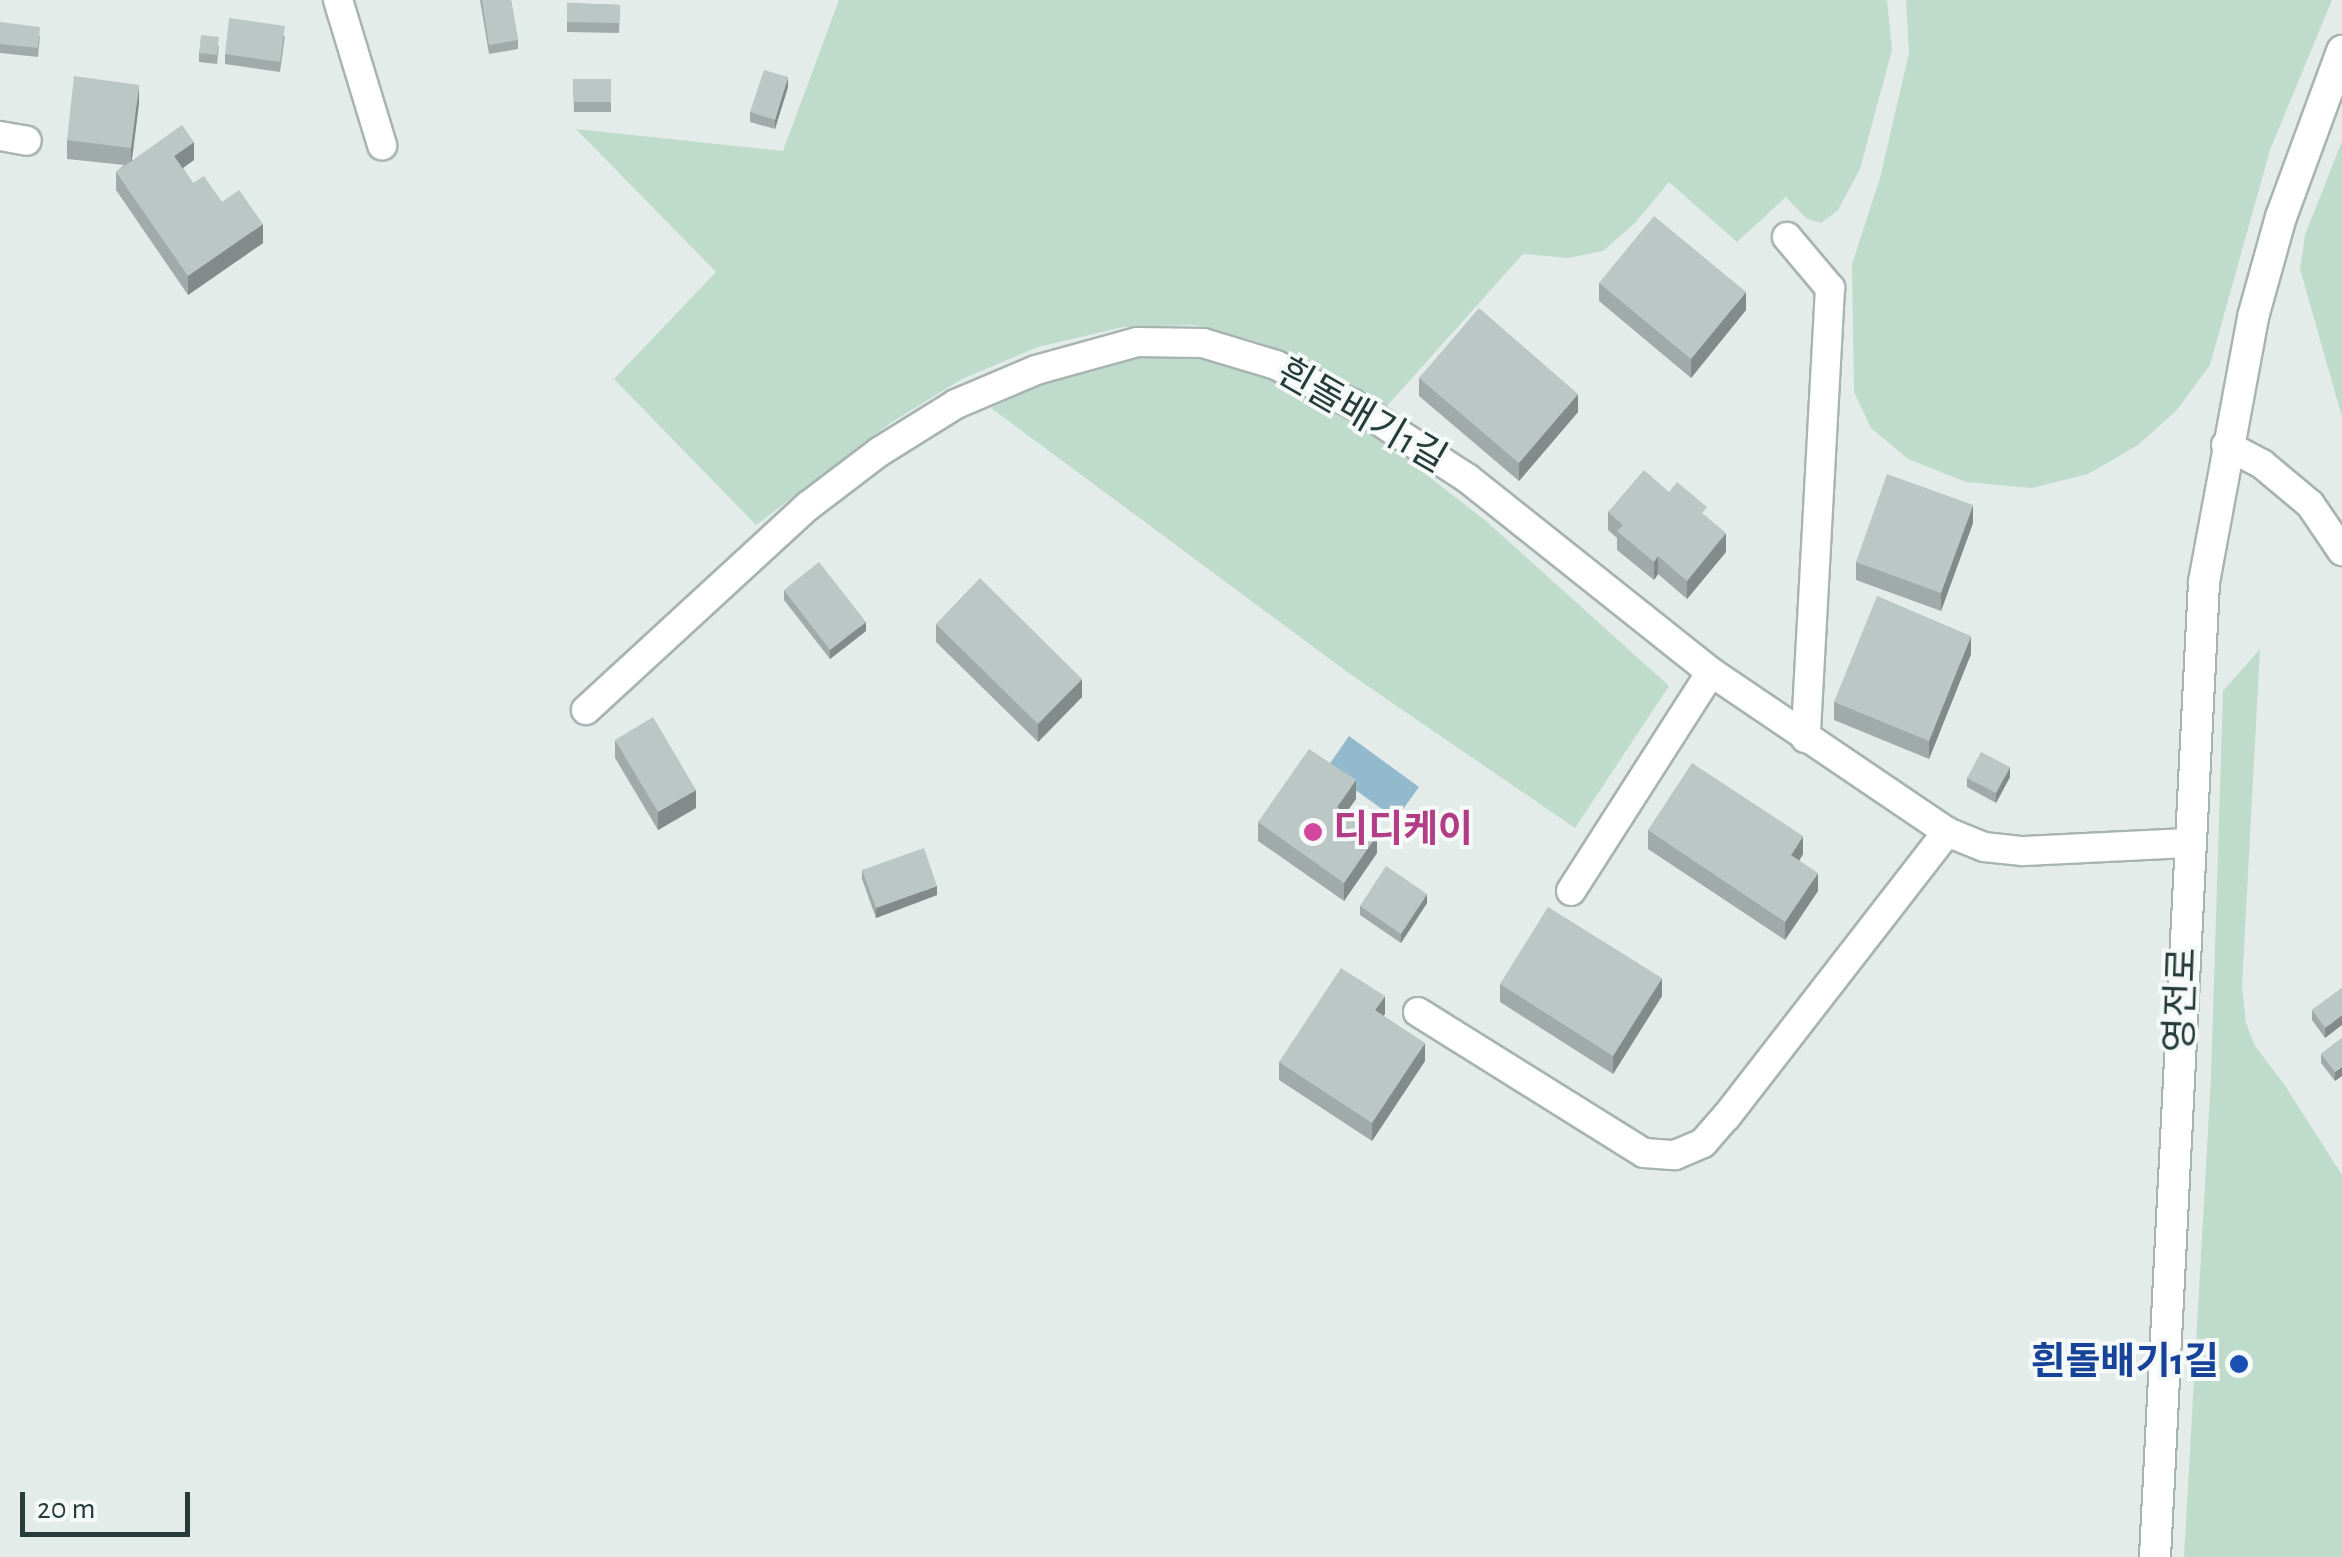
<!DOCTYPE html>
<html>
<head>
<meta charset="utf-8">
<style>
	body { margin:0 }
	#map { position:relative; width:2342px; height:1557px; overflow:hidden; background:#e4ecea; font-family:"Alegreya Sans","Noto Sans KR",sans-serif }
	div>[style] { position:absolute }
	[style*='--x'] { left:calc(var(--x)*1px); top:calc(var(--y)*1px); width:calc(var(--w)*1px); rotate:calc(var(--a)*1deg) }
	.green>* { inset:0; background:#bfdbcb }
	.water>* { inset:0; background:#92b9cc }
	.roads { filter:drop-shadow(2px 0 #a7b4b2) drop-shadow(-2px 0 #a7b4b2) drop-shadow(0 2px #a7b4b2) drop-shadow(0 -2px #a7b4b2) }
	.lane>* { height:28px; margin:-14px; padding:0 14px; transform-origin:14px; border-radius:14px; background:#fff }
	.secondary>* { height:30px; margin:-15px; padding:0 15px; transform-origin:15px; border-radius:15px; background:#fff }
	.wall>* { inset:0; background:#a0aba9 }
	.shaded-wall>* { inset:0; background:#828b89 }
	.building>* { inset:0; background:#bac7c4 }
	.dots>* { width:28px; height:28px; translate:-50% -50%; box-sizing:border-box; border:5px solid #f5f9f8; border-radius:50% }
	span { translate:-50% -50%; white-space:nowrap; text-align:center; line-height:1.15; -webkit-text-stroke:8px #f5f9f8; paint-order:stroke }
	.street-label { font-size:38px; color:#253c3a }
	.hotel-label { font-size:38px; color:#b23c85; font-weight:700 }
	.left { translate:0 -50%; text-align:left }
	.transit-label { font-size:38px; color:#164399; font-weight:700 }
	.right { translate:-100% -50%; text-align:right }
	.scale { position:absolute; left:20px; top:1492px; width:170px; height:45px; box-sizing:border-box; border:5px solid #253c3a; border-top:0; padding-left:12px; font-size:30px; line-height:35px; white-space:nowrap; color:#253c3a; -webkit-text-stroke:8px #f5f9f8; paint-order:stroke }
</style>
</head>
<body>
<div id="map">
	<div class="green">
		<div style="clip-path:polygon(839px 0,1887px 0,1892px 50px,1860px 169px,1838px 210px,1821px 223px,1807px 219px,1786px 197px,1737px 242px,1669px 182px,1635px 223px,1603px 251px,1568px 258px,1523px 254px,1386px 407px,1331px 374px,1259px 342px,1194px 325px,1123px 327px,1038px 347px,962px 379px,892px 422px,756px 525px,614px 379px,716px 272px,576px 129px,783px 151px)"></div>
		<div style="clip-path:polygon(1906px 0,2332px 0,2270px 150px,2210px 365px,2176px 411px,2138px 445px,2088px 474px,2032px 488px,1966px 482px,1908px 459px,1871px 428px,1854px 392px,1852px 264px,1880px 178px,1909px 53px)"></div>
		<div style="clip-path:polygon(2342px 141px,2342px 417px,2300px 269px,2305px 235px)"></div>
		<div style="clip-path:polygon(1188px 356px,1253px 372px,1370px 431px,1486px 521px,1669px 686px,1575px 828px,1350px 674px,991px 408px,1050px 381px,1121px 357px)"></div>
		<div style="clip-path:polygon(2260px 649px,2242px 987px,2246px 1023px,2255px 1046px,2284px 1084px,2342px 1175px,2342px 1557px,2184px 1557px,2211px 1077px,2223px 691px)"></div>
	</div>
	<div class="water">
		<div style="clip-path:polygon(1349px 736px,1419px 787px,1396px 819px,1326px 769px)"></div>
	</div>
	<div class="roads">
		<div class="lane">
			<div style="--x:338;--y:0;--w:152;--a:73.1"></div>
			<div style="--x:0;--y:136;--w:27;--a:10"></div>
			<div style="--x:1787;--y:237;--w:67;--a:49.9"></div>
			<div style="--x:1830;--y:288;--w:451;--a:93.1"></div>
			<div style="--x:2226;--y:445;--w:41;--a:27.8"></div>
			<div style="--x:2262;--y:464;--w:62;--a:39.8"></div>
			<div style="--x:2310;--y:504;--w:57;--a:55.8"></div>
			<div style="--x:586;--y:710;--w:301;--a:-42.6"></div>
			<div style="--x:808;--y:506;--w:89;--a:-37.3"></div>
			<div style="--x:879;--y:452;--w:91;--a:-31.9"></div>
			<div style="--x:956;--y:404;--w:87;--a:-23"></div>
			<div style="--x:1036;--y:370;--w:105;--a:-15.5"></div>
			<div style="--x:1137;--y:342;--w:66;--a:0.9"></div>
			<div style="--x:1203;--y:343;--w:76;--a:16.8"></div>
			<div style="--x:1276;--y:365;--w:86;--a:26.9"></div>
			<div style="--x:1353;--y:404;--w:136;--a:33"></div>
			<div style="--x:1467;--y:478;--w:312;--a:38.5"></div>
			<div style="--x:1711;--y:672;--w:285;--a:34.1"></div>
			<div style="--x:1947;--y:832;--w:40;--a:22"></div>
			<div style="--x:1984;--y:847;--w:39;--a:6"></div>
			<div style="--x:2023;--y:851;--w:166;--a:-2.8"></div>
			<div style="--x:1571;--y:891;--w:260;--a:-57.4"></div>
			<div style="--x:1418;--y:1012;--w:266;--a:32"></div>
			<div style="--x:1644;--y:1153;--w:31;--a:4"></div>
			<div style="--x:1675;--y:1155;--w:30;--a:-23"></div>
			<div style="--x:1703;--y:1143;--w:35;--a:-49"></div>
			<div style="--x:1726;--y:1117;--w:361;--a:-52.2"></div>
		</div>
		<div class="secondary">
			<div style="--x:2155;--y:1557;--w:976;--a:-87.12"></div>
			<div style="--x:2204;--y:582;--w:269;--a:-79.5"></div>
			<div style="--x:2253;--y:317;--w:104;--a:-74.4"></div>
			<div style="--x:2281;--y:217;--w:177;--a:-69.8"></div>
		</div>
	</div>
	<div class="wall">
		<div style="clip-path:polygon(480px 0,511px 0,518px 40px,518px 49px,489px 54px)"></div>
		<div style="clip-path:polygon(567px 3px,620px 5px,619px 33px,567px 32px)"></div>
		<div style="clip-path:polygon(0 22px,40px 36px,38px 57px,0 53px)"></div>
		<div style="clip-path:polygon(285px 36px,280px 72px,225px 64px,225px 54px)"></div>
		<div style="clip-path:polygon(219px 46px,217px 64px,199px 62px,199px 53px)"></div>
		<div style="clip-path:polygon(573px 79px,611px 79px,611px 112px,574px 112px)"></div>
		<div style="clip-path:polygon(788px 87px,775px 129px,750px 122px,750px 112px)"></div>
		<div style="clip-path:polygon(139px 103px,132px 160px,194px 160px,183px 168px,193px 183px,222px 202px,263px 243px,188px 295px,116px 190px,116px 172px,124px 165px,67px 159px,67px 140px)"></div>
		<div style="clip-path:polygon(1599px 283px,1746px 310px,1691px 378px,1599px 301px)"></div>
		<div style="clip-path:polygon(1419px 378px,1578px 412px,1519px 481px,1419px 396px)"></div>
		<div style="clip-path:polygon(1669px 492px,1707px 517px,1726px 552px,1687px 599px,1658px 574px,1654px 580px,1617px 550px,1617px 538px,1608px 530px,1608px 512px)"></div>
		<div style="clip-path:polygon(1973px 523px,1941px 611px,1856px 580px,1856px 562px)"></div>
		<div style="clip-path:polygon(784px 590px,866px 631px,830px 659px,784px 600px)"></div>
		<div style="clip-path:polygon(936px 624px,1082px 697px,1038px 742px,936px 642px)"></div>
		<div style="clip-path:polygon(1971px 654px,1929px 759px,1834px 720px,1834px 702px)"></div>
		<div style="clip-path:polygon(615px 740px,696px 808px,658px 830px,615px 758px)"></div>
		<div style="clip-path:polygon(2010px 777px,1996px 803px,1967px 787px,1967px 778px)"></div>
		<div style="clip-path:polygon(1356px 799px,1346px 813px,1377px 853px,1344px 901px,1258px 841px,1258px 822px)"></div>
		<div style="clip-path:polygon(1648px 830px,1803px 854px,1799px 861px,1818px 891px,1785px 940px,1648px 849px)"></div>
		<div style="clip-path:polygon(862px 870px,937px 895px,876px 918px,862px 879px)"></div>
		<div style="clip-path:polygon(1427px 903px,1401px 943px,1360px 915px,1360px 906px)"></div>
		<div style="clip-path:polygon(1500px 984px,1662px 996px,1613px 1074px,1500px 1002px)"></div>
		<div style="clip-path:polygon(2342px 988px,2325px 1038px,2312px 1020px,2312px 1010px)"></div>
		<div style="clip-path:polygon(1385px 1014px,1383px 1015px,1425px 1061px,1372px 1141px,1279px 1080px,1279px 1062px)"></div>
		<div style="clip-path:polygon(2342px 1038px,2335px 1081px,2321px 1063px,2321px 1054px)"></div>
	</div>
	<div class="shaded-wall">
		<div style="clip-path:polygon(788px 77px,788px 87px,775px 129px,775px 120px)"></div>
		<div style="clip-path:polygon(139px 85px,139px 103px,131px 166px,131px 148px)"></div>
		<div style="clip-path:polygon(194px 142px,194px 160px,174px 174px,174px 156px)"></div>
		<div style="clip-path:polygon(263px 224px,263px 243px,188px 295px,188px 276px)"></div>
		<div style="clip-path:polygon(1746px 292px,1746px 310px,1691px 378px,1691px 359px)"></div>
		<div style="clip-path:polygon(1578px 394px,1578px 412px,1519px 481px,1519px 463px)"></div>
		<div style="clip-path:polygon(1973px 505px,1973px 523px,1941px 611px,1941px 593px)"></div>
		<div style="clip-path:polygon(1726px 533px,1726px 552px,1687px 599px,1687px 581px)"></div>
		<div style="clip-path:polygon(1658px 556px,1658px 574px,1654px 580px,1654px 562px)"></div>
		<div style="clip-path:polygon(866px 622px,866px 631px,830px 659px,830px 650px)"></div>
		<div style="clip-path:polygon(1971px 636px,1971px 654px,1929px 759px,1929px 741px)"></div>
		<div style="clip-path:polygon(1082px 679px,1082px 697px,1038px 742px,1038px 724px)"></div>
		<div style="clip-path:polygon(2010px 767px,2010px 777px,1996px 803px,1996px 793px)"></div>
		<div style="clip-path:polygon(1356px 780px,1356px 799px,1337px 825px,1337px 807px)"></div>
		<div style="clip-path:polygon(696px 790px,696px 808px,658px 830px,658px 812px)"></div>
		<div style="clip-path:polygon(1377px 835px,1377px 853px,1344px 901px,1344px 883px)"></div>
		<div style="clip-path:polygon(1803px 836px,1803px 854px,1791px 874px,1791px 855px)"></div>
		<div style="clip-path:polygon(1818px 873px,1818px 891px,1785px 940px,1785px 922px)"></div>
		<div style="clip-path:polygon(937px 886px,937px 895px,876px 918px,876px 908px)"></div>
		<div style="clip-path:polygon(1427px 894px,1427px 903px,1401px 943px,1401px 934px)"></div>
		<div style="clip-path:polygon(1662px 978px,1662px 996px,1613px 1074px,1613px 1056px)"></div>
		<div style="clip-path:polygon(1385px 996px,1385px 1014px,1375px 1028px,1375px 1010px)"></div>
		<div style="clip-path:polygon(2342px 1015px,2342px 1025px,2325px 1038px,2325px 1028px)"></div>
		<div style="clip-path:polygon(1425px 1043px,1425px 1061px,1372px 1141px,1372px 1123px)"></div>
		<div style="clip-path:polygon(2342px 1067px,2342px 1076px,2335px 1081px,2335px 1072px)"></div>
	</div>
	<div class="building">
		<div style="clip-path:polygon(482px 0,511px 0,518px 40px,489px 45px)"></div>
		<div style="clip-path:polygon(567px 3px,620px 5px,619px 23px,567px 22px)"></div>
		<div style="clip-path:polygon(229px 18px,285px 26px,280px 62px,225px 54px)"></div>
		<div style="clip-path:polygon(0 22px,40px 27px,38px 48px,0 44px)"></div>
		<div style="clip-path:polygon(201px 35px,219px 37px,217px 55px,199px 53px)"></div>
		<div style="clip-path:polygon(764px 70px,788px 77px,775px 120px,750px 112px)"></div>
		<div style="clip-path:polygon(74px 76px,139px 85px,131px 148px,67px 140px)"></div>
		<div style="clip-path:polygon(573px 79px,611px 79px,611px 102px,574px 102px)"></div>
		<div style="clip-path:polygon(182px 125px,194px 142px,174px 156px,193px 183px,204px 176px,222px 202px,239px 190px,263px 224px,188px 276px,116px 172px)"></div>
		<div style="clip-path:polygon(1654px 216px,1746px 292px,1691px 359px,1599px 283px)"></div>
		<div style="clip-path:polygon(1479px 308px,1578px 394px,1519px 463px,1419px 378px)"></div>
		<div style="clip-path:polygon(1644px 470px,1669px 492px,1677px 482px,1707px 507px,1702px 513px,1726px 533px,1687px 581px,1658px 556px,1654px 562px,1617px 531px,1623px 525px,1608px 512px)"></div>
		<div style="clip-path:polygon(1887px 474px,1973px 505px,1941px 593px,1856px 562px)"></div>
		<div style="clip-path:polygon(819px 562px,866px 622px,830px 650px,784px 590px)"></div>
		<div style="clip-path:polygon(980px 578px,1082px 679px,1038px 724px,936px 624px)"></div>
		<div style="clip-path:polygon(1877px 596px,1971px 636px,1929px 741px,1834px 702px)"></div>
		<div style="clip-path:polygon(653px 717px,696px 790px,658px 812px,615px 740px)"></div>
		<div style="clip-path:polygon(1309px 749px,1356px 780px,1337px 807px,1377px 835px,1344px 883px,1258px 822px)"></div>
		<div style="clip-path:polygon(1981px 752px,2010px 767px,1996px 793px,1967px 778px)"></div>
		<div style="clip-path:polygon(1692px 763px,1803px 836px,1791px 855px,1818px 873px,1785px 922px,1648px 830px)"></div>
		<div style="clip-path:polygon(924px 848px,937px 886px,876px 908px,862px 870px)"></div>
		<div style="clip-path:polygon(1386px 866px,1427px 894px,1401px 934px,1360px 906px)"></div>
		<div style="clip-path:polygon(1548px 907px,1662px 978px,1613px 1056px,1500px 984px)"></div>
		<div style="clip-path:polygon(1341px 968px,1385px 996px,1375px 1010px,1425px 1043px,1372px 1123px,1279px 1062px)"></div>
		<div style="clip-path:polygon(2342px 988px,2342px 1015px,2325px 1028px,2312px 1010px)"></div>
		<div style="clip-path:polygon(2342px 1038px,2342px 1067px,2335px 1072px,2321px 1054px)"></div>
	</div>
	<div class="dots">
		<div style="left:1313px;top:832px;background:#d1479c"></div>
		<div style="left:2239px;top:1364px;background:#1a4fb4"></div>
	</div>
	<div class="street-label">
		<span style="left:1361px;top:417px;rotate:30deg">흰돌배기1길</span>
		<span style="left:2183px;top:1000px;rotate:-88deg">영전로</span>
	</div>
	<div class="hotel-label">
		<span class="left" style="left:1333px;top:832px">디디케이</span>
	</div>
	<div class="transit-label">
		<span class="right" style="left:2219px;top:1364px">흰돌배기1길</span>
	</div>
	<div class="scale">20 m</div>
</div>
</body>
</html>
